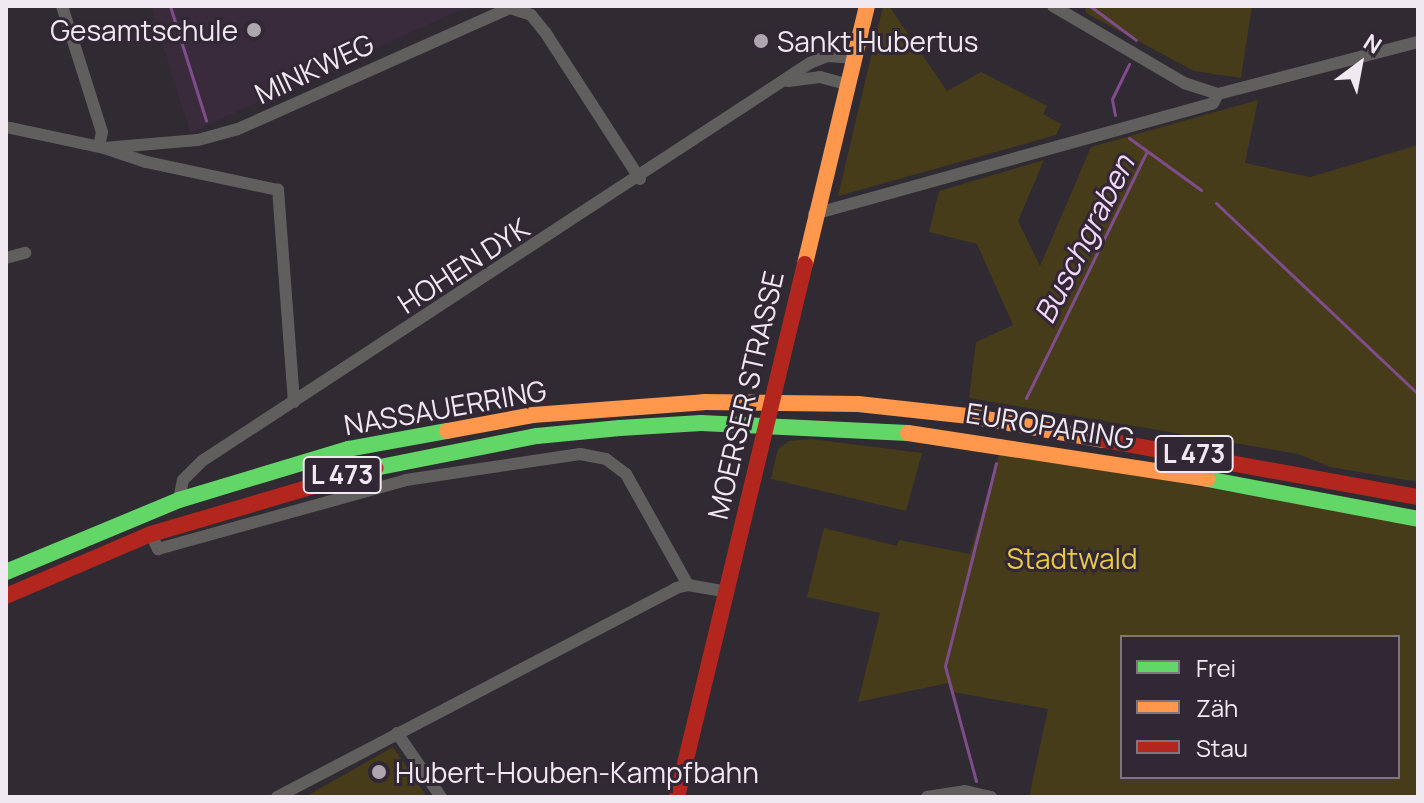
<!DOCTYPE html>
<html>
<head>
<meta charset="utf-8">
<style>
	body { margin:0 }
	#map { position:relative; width:1424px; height:803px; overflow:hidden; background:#302a32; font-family:Manrope,sans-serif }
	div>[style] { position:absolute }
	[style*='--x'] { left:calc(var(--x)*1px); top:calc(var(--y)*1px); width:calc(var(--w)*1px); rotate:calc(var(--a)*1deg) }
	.built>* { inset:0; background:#392b3c }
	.green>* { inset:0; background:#463c19 }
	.stream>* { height:3px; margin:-1.5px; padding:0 1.5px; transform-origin:1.5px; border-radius:1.5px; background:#804d8c }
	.street>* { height:12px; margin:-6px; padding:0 6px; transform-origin:6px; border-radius:6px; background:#605f5d }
	.fast>* { height:16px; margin:-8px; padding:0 8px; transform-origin:8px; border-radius:8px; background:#63d668 }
	.slow>* { height:16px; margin:-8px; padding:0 8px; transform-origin:8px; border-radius:8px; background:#ff974d }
	.jam>* { height:16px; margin:-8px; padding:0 8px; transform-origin:8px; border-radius:8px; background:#b3261e }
	.dots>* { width:22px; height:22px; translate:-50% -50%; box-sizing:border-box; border:4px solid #322735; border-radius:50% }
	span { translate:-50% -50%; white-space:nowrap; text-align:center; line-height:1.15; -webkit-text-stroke:6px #322735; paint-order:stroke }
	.shield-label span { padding:2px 6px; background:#322735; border:2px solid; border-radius:6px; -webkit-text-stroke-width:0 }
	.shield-label { font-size:26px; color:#f1e9f2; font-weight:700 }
	.poi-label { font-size:28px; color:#f1e9f2 }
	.right { translate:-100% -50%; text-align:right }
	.left { translate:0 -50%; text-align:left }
	.street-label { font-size:28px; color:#f1e9f2 }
	.park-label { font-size:28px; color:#e8ca45 }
	.water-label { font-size:30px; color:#f4d6fc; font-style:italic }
	.frame { position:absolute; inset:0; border:8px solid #f1e9f2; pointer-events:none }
	.legend { position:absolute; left:1120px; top:635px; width:280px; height:144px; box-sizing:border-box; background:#322735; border:2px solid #7e7581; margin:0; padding:10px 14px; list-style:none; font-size:24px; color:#f1e9f2 }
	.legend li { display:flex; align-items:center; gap:16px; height:40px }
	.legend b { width:40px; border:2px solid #7e7581 }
	.north { position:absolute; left:1320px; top:24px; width:80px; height:80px; -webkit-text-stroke:6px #322735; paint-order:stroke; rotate:32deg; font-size:22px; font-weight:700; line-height:32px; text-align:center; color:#f1e9f2 }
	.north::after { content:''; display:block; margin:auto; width:28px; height:36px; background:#f1e9f2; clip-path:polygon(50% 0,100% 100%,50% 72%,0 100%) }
</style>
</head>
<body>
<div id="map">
	<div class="built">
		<div style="clip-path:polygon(151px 6px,483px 6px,458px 11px,190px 133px)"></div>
	</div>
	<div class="green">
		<div style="clip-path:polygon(883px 6px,889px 6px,947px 91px,981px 72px,1047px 106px,1043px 114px,1061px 124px,1056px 135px,838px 196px)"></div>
		<div style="clip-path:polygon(1085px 6px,1252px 6px,1241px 78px,1194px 71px,1086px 13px)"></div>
		<div style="clip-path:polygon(1258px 100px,1245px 163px,1310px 177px,1418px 145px,1418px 482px,1330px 467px,1298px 454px,969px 398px,976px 342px,1013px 325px,977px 244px,929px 232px,939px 191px,1044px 160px,1018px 221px,1040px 266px,1091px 147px)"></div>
		<div style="clip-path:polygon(811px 439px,922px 453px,906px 511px,771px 479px,778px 449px,789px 441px)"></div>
		<div style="clip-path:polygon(evenodd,1000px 451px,1418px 525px,1418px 797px,1029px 797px,1048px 709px,953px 692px,975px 777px,948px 683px,858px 702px,880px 613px,807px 597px,824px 528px,897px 546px,899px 540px,970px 554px,1000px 451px,1122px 637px,1398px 637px,1398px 777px,1122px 777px,1122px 637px)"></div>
		<div style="clip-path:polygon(393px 747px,427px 797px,305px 797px)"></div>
	</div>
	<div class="stream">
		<div style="--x:170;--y:6;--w:120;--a:72.5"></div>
		<div style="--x:1090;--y:6;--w:57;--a:36.5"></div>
		<div style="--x:1115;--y:115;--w:16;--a:-101"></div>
		<div style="--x:1112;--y:99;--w:39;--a:-64"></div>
		<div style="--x:1129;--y:138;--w:89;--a:35.8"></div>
		<div style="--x:1216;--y:203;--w:278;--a:43.4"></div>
		<div style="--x:1026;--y:398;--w:273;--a:-63.9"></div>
		<div style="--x:976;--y:781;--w:119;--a:-105.1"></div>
		<div style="--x:945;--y:666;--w:209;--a:-75.9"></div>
	</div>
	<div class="street">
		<div style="--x:62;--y:6;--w:132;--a:72.4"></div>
		<div style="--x:102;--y:132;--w:14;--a:102"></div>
		<div style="--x:1053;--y:6;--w:152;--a:30.4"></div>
		<div style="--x:1184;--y:83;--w:36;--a:18"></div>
		<div style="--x:1218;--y:94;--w:207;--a:-14.6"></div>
		<div style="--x:788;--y:81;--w:32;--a:-7"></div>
		<div style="--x:820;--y:77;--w:27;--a:15"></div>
		<div style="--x:6;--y:127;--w:100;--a:12.1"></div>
		<div style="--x:814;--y:214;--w:414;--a:-15.5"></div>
		<div style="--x:1213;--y:103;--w:10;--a:-61"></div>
		<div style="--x:6;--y:258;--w:20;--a:-15"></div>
		<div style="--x:294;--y:402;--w:213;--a:-94.3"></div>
		<div style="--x:278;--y:190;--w:135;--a:-168"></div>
		<div style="--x:146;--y:162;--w:44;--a:-161.6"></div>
		<div style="--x:104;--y:148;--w:94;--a:-4.9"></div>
		<div style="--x:198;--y:140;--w:41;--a:-15.4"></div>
		<div style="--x:238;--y:129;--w:298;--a:-24"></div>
		<div style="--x:510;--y:8;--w:22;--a:18"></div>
		<div style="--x:531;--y:15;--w:22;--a:51"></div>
		<div style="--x:545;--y:32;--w:175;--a:57.1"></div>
		<div style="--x:179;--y:500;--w:20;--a:-79"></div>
		<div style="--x:183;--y:480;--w:27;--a:-45"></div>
		<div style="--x:202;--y:461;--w:727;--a:-33.21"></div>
		<div style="--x:810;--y:63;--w:18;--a:-22"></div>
		<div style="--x:827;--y:56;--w:26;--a:4"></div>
		<div style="--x:151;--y:534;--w:17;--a:65"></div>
		<div style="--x:158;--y:549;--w:257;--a:-15.5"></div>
		<div style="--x:406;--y:480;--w:176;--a:-8.5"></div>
		<div style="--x:580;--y:454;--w:26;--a:11"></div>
		<div style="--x:606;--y:459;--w:25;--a:37"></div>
		<div style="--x:626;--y:474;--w:127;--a:60.8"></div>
		<div style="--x:397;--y:733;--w:78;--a:55.5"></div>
		<div style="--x:277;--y:797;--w:450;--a:-27.6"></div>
		<div style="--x:676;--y:588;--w:12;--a:-14"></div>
		<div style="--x:688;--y:585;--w:40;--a:10"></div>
		<div style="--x:927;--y:797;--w:38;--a:-9"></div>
		<div style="--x:965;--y:791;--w:27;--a:13"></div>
	</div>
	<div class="fast">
		<div style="--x:375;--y:468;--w:165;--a:-11.2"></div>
		<div style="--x:537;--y:436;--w:83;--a:-5.5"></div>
		<div style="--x:620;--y:428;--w:81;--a:-3.5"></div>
		<div style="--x:701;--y:423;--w:207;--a:2.8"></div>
		<div style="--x:1207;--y:479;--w:215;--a:10.7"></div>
		<div style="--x:6;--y:572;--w:187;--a:-22.6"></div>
		<div style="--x:179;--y:500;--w:177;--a:-16.8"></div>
		<div style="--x:348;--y:449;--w:101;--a:-10.3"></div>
	</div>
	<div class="slow">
		<div style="--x:805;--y:264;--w:265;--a:-76.5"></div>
		<div style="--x:447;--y:431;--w:87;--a:-10.5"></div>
		<div style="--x:533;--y:415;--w:171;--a:-4.3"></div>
		<div style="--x:704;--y:402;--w:154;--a:0.7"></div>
		<div style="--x:858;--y:404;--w:112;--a:6.2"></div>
		<div style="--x:969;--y:416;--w:137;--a:10.1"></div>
		<div style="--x:908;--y:433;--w:303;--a:8.7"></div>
	</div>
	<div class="jam">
		<div style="--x:1104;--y:440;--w:319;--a:10.3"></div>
		<div style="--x:6;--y:596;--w:158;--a:-23.2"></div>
		<div style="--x:151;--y:534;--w:234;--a:-16.4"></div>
		<div style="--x:677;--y:797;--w:548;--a:-76.5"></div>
	</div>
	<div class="dots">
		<div style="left:254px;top:30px;background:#ada6af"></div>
		<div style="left:761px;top:41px;background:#ada6af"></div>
		<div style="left:379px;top:772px;background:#ada6af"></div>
	</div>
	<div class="shield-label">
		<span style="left:1194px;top:454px">L 473</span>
		<span style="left:342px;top:475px">L 473</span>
	</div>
	<div class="poi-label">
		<span class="right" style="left:238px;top:30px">Gesamtschule</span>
		<span class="left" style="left:777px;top:41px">Sankt Hubertus</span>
		<span class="left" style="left:395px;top:772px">Hubert-Houben-Kampfbahn</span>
	</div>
	<div class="street-label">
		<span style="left:314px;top:68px;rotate:-25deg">MINKWEG</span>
		<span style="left:463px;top:265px;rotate:-33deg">HOHEN DYK</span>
		<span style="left:745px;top:395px;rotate:-77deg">MOERSER STRASSE</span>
		<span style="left:445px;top:407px;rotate:-10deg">NASSAUERRING</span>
		<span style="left:1050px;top:425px;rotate:9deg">EUROPARING</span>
	</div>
	<div class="park-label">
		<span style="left:1072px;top:558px">Stadtwald</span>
	</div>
	<div class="water-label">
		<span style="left:1084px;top:239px;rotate:-63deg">Buschgraben</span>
	</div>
	<div class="frame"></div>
	<ul class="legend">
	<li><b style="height:10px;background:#63d668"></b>Frei</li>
	<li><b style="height:10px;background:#ff974d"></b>Zäh</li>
	<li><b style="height:10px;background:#b3261e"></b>Stau</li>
	</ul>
	<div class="north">N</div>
</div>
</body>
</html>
